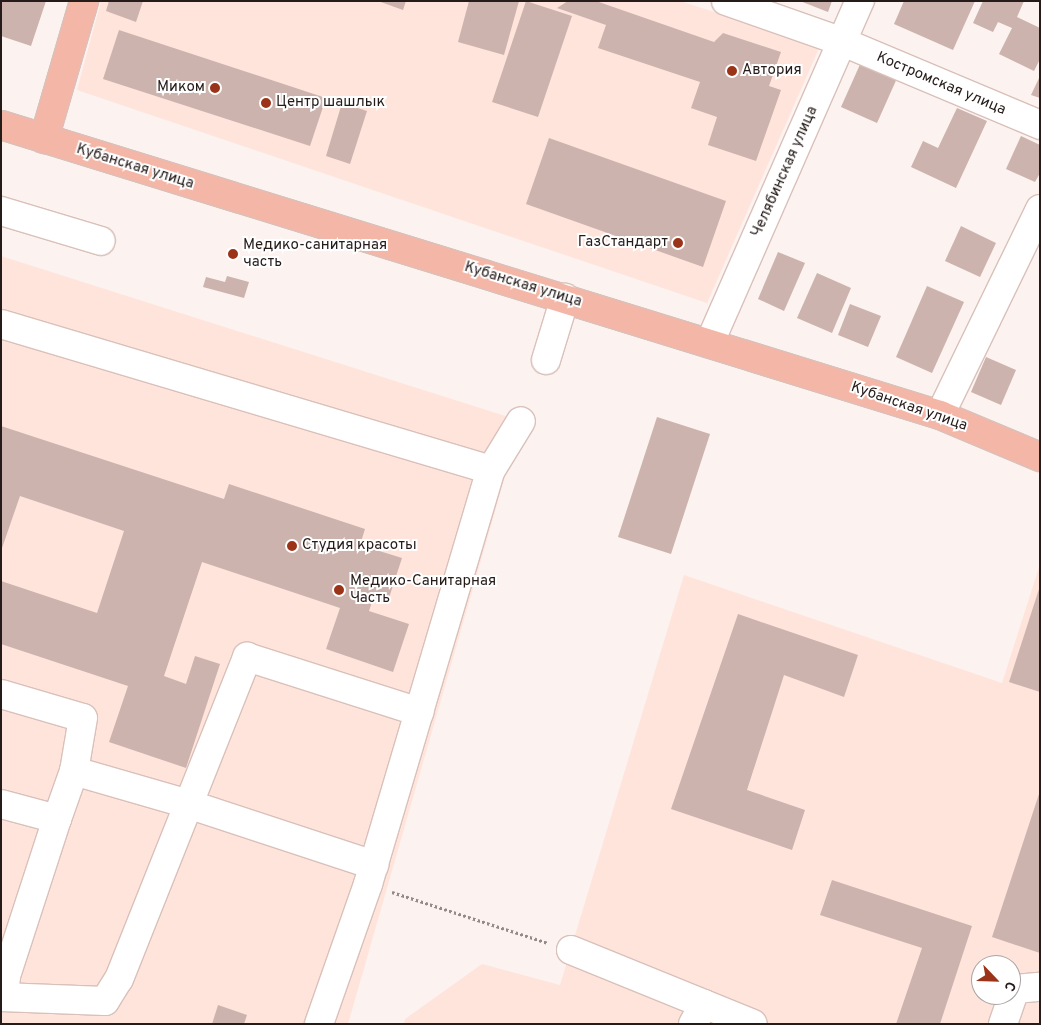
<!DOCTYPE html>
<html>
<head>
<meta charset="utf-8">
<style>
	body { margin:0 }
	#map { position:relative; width:1041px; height:1025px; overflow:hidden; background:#fcf2ef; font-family:Overpass,sans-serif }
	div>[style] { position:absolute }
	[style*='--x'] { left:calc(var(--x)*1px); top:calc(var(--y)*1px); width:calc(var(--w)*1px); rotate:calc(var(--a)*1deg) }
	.built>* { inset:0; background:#ffe4dc }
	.building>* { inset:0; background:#ccb3ad }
	.path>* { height:3px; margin-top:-1.5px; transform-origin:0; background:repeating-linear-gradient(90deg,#948a88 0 2.5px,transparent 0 5px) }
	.roads { filter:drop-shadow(1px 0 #d9c1ba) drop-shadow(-1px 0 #d9c1ba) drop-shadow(0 1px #d9c1ba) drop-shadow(0 -1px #d9c1ba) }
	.minor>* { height:28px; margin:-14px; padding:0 14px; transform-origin:14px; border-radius:14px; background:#fff }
	.major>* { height:28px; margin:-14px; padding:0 14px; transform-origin:14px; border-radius:14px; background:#f4b6a7 }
	.dots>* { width:14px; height:14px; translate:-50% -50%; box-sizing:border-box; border:2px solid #fff; border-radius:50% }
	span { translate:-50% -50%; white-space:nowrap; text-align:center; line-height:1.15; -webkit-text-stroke:4px #fff; paint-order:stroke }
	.poi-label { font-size:15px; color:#251c1a }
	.left { translate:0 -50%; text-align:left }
	.right { translate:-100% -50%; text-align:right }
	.street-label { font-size:15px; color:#251c1a }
	.frame { position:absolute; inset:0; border:2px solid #251c1a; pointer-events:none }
	.north { position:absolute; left:971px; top:955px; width:50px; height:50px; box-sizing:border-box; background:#fff; border:1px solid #a8a4a3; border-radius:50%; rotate:114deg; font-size:14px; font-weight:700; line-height:20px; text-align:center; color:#251c1a }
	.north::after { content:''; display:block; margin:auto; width:18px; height:22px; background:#9b3318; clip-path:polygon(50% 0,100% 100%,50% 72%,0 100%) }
</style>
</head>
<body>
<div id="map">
	<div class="built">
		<div style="clip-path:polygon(101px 1px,680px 1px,820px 46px,707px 303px,77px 90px)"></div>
		<div style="clip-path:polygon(1px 256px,521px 421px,348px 1024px,1px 1024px)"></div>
		<div style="clip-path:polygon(evenodd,1040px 564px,1040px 1024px,404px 1024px,405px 1019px,482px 964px,560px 985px,684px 575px,1002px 683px,1040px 564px,981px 965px,1011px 965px,1011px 995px,981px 995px,981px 965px)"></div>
	</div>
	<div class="building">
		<div style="clip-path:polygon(1px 1px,46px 1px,31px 46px,1px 36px)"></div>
		<div style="clip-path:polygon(109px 1px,143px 1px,136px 22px,106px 11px)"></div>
		<div style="clip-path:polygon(378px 1px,406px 1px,403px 10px)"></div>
		<div style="clip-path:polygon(469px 1px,519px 1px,504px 55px,458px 42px)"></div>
		<div style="clip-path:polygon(526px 1px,572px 16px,538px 117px,492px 102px)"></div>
		<div style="clip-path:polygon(568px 1px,596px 1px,714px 42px,723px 33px,781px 52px,769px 86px,781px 90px,756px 161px,708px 145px,717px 117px,691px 108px,700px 82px,598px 48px,606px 25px,557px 8px)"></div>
		<div style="clip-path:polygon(800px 1px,832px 1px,828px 12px)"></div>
		<div style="clip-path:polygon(904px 1px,975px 1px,953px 50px,894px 24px)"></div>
		<div style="clip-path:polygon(983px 1px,1024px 1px,1017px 17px,1040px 28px,1040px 59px,1034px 71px,999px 54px,1012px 28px,998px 22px,993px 32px,973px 23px)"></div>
		<div style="clip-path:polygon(119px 30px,326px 98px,310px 146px,103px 79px)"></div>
		<div style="clip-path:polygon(862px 60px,898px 76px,877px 123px,841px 107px)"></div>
		<div style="clip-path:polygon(1040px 76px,1040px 98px,1031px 95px)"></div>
		<div style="clip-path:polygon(342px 103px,367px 111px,350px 164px,326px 156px)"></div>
		<div style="clip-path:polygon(957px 108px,987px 121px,956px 188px,911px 167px,923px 141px,938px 148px)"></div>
		<div style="clip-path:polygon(1021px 136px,1040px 145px,1040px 173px,1035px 182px,1006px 169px)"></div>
		<div style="clip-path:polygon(549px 138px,726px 201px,703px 267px,526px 204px)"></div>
		<div style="clip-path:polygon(961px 226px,996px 243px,980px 277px,945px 261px)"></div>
		<div style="clip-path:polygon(778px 252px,805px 263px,784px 311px,758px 299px)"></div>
		<div style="clip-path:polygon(817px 273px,851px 288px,832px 333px,797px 318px)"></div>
		<div style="clip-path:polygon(227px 276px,249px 282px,244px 298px,203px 287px,206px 277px,225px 282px)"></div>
		<div style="clip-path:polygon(927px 286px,964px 302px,932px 373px,896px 357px)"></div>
		<div style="clip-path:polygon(850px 304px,881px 316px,868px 347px,838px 335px)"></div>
		<div style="clip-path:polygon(986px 357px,1016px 370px,1001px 405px,971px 392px)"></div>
		<div style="clip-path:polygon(657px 417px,710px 434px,671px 554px,618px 537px)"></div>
		<div style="clip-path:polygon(1px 426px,224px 499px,229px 484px,365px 529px,360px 545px,402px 558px,387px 604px,373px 599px,369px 611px,409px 624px,393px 672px,326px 649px,340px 608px,202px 562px,164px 676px,186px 684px,195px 656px,220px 664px,186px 768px,109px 742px,128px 686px,1px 644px,1px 581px,97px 613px,124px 531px,20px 496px,1px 551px)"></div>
		<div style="clip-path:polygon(1039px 589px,1040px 589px,1040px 692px,1009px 682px)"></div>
		<div style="clip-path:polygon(738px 614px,858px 655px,844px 697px,784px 675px,747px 790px,805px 810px,792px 850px,671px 809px)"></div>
		<div style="clip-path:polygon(1039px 794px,1040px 794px,1040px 953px,992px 937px)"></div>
		<div style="clip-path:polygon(832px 880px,972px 926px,940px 1024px,896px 1024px,922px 948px,820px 915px)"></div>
		<div style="clip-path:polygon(218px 1005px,247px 1015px,244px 1024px,212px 1024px)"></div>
	</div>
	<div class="path">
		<div style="--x:392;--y:892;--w:164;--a:18.1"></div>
	</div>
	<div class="roads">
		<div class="minor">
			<div style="--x:726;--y:1;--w:124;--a:19.3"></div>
			<div style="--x:843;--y:42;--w:214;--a:22.8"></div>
			<div style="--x:1;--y:211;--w:104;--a:16.7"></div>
			<div style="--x:1;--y:324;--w:511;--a:16.59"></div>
			<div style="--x:491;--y:470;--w:57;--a:-58.5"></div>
			<div style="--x:710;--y:342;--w:373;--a:-66.3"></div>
			<div style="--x:546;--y:360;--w:65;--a:-73"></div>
			<div style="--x:940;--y:415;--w:229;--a:-64.1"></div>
			<div style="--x:1;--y:694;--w:85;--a:16.3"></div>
			<div style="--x:83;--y:718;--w:54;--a:99.6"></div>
			<div style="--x:74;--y:771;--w:119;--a:16.1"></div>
			<div style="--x:188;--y:804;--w:196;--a:18.2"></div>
			<div style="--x:1;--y:804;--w:58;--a:15"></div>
			<div style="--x:57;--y:819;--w:165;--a:108"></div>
			<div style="--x:6;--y:976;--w:21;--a:95"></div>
			<div style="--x:57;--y:819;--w:51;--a:-70.5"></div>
			<div style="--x:571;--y:950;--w:196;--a:22.1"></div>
			<div style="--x:1;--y:997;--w:104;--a:2.2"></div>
			<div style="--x:105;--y:1001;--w:26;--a:-58"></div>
			<div style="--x:119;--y:979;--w:347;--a:-68.3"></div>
			<div style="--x:247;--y:657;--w:181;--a:17.7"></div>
			<div style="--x:319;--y:1024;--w:148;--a:-70.7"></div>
			<div style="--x:368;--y:884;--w:432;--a:-73.5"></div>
			<div style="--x:693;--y:1024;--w:23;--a:-61"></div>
			<div style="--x:1003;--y:1024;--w:37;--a:-71"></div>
			<div style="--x:1015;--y:989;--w:25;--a:-5"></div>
		</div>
		<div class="major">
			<div style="--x:1;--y:125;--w:983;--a:17.16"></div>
			<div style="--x:940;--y:415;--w:108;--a:22.8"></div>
			<div style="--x:44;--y:139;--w:144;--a:-73.8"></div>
		</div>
	</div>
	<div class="dots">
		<div style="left:732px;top:71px;background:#9b3318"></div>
		<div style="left:215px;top:88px;background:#9b3318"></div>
		<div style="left:266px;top:103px;background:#9b3318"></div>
		<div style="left:678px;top:243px;background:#9b3318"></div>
		<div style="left:233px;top:254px;background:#9b3318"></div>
		<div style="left:292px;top:546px;background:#9b3318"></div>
		<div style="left:339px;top:590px;background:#9b3318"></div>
	</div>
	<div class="poi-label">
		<span class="left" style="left:742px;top:71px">Автория</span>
		<span class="right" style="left:205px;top:88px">Миком</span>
		<span class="left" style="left:276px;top:103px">Центр шашлык</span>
		<span class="right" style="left:668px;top:243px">ГазСтандарт</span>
		<span class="left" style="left:243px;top:254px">Медико-санитарная<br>часть</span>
		<span class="left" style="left:302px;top:546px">Студия красоты</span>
		<span class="left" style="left:350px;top:590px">Медико-Санитарная<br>Часть</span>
	</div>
	<div class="street-label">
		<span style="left:941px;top:84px;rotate:23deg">Костромская улица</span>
		<span style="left:135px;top:167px;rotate:17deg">Кубанская улица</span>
		<span style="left:785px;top:172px;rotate:-66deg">Челябинская улица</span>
		<span style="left:523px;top:285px;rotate:17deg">Кубанская улица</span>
		<span style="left:909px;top:407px;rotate:19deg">Кубанская улица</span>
	</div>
	<div class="frame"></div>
	<div class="north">С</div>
</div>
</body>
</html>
